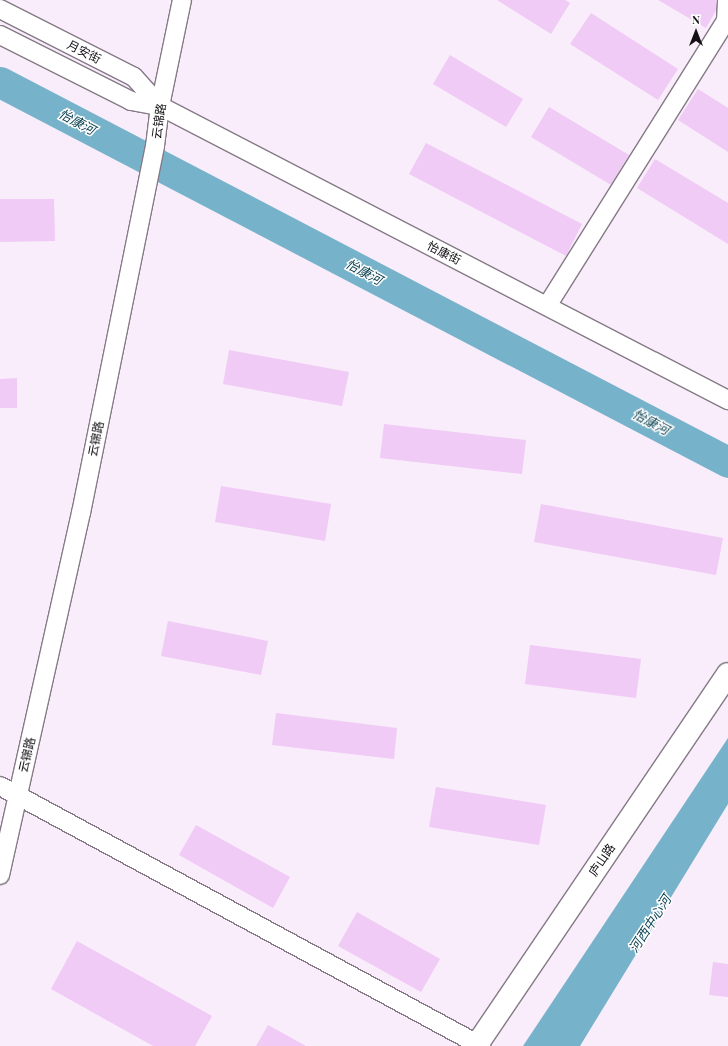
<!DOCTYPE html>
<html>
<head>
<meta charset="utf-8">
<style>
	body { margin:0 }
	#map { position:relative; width:728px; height:1046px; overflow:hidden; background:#f9edfb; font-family:"Playfair Display","Noto Sans SC",serif }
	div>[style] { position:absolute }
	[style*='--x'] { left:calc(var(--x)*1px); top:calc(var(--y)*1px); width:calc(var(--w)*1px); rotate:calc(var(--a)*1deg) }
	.water>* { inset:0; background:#76b2c9 }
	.river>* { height:31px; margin:-15.5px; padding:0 15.5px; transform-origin:15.5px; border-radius:15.5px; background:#76b2c9 }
	.building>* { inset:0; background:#f0cbf5 }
	.roads { filter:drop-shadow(1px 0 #857a86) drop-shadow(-1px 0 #857a86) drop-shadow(0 1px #857a86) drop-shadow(0 -1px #857a86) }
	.minor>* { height:18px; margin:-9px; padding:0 9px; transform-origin:9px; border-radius:9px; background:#fff }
	.major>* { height:22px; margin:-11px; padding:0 11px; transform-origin:11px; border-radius:11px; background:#fff }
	span { translate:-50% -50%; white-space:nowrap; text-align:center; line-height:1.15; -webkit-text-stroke:3px #fff; paint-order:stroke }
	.street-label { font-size:12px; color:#130f14 }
	.water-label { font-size:13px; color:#0d4353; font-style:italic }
	.north { position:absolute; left:676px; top:12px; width:40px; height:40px; -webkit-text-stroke:3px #fff; paint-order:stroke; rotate:0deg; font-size:11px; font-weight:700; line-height:16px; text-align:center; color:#130f14 }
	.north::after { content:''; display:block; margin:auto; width:14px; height:18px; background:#130f14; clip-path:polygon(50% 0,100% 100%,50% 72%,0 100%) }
</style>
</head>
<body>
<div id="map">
	<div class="water">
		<div style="clip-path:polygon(728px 738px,728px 804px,580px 1046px,523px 1046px)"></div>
	</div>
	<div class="river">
		<div style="--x:0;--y:82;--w:821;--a:27.56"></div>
	</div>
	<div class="building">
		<div style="clip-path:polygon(497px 0,565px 0,570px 3px,551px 34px)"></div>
		<div style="clip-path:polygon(658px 0,722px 0,706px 28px)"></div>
		<div style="clip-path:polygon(591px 13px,678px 69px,658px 100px,570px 44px)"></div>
		<div style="clip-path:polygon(450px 55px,523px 99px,506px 127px,433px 84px)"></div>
		<div style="clip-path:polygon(698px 89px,728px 108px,728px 152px,678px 120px)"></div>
		<div style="clip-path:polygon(549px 107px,629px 155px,611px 185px,531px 137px)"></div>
		<div style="clip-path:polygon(426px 143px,582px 224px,566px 256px,409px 174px)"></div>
		<div style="clip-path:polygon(655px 159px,728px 203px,728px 244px,637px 188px)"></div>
		<div style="clip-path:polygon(0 199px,54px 199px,55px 241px,0 242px)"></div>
		<div style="clip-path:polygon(229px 350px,349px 372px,342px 406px,223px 384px)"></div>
		<div style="clip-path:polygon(17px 378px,17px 408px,0 408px,0 379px)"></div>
		<div style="clip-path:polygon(384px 424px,526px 440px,522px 474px,380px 458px)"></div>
		<div style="clip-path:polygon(221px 486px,331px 504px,325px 541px,215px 522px)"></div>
		<div style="clip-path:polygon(541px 504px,723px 538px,716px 575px,534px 542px)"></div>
		<div style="clip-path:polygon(168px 621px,268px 641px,261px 675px,161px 656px)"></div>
		<div style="clip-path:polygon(530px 645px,641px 659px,636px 698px,525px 684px)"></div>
		<div style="clip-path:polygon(276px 713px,397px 728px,394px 759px,272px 745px)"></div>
		<div style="clip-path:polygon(436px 787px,546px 805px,539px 845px,429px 827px)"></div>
		<div style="clip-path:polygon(196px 825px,290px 877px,273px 908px,179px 855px)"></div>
		<div style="clip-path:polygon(357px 912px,440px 959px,421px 992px,338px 946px)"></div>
		<div style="clip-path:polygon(77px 941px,212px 1016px,195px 1046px,153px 1046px,51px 989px)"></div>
		<div style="clip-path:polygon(713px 962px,728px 964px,728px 997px,709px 995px)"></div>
		<div style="clip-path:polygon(268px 1025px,306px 1046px,256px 1046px)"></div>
	</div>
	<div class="roads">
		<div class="minor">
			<div style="--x:0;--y:9;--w:150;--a:26.9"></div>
			<div style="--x:134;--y:77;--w:39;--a:48"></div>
			<div style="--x:0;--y:35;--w:147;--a:26.7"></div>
			<div style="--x:131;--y:101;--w:29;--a:10"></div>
			<div style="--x:160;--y:106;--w:640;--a:27.37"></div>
			<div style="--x:547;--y:306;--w:337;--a:-57.9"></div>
			<div style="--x:726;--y:21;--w:21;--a:-87"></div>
			<div style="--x:0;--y:786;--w:547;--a:28.39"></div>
			<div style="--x:0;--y:875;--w:371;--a:-77.4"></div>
			<div style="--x:81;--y:513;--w:374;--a:-78.6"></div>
			<div style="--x:155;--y:146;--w:40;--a:-82.9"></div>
			<div style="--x:160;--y:106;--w:108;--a:-78.3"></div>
		</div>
		<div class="major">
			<div style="--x:476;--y:1046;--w:449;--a:-55.9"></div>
		</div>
	</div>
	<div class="street-label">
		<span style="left:84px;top:52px;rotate:27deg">月安街</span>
		<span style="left:159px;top:121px;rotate:-82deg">云锦路</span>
		<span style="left:444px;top:253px;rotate:27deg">怡康街</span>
		<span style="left:96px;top:439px;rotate:-79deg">云锦路</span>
		<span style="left:27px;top:755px;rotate:-77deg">云锦路</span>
		<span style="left:602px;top:860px;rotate:-56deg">庐山路</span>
	</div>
	<div class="water-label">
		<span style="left:77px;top:122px;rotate:28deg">怡康河</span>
		<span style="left:364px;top:272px;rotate:28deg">怡康河</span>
		<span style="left:651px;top:422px;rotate:28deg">怡康河</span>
		<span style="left:650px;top:924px;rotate:-57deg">河西中心河</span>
	</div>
	<div class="north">N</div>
</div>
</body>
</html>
